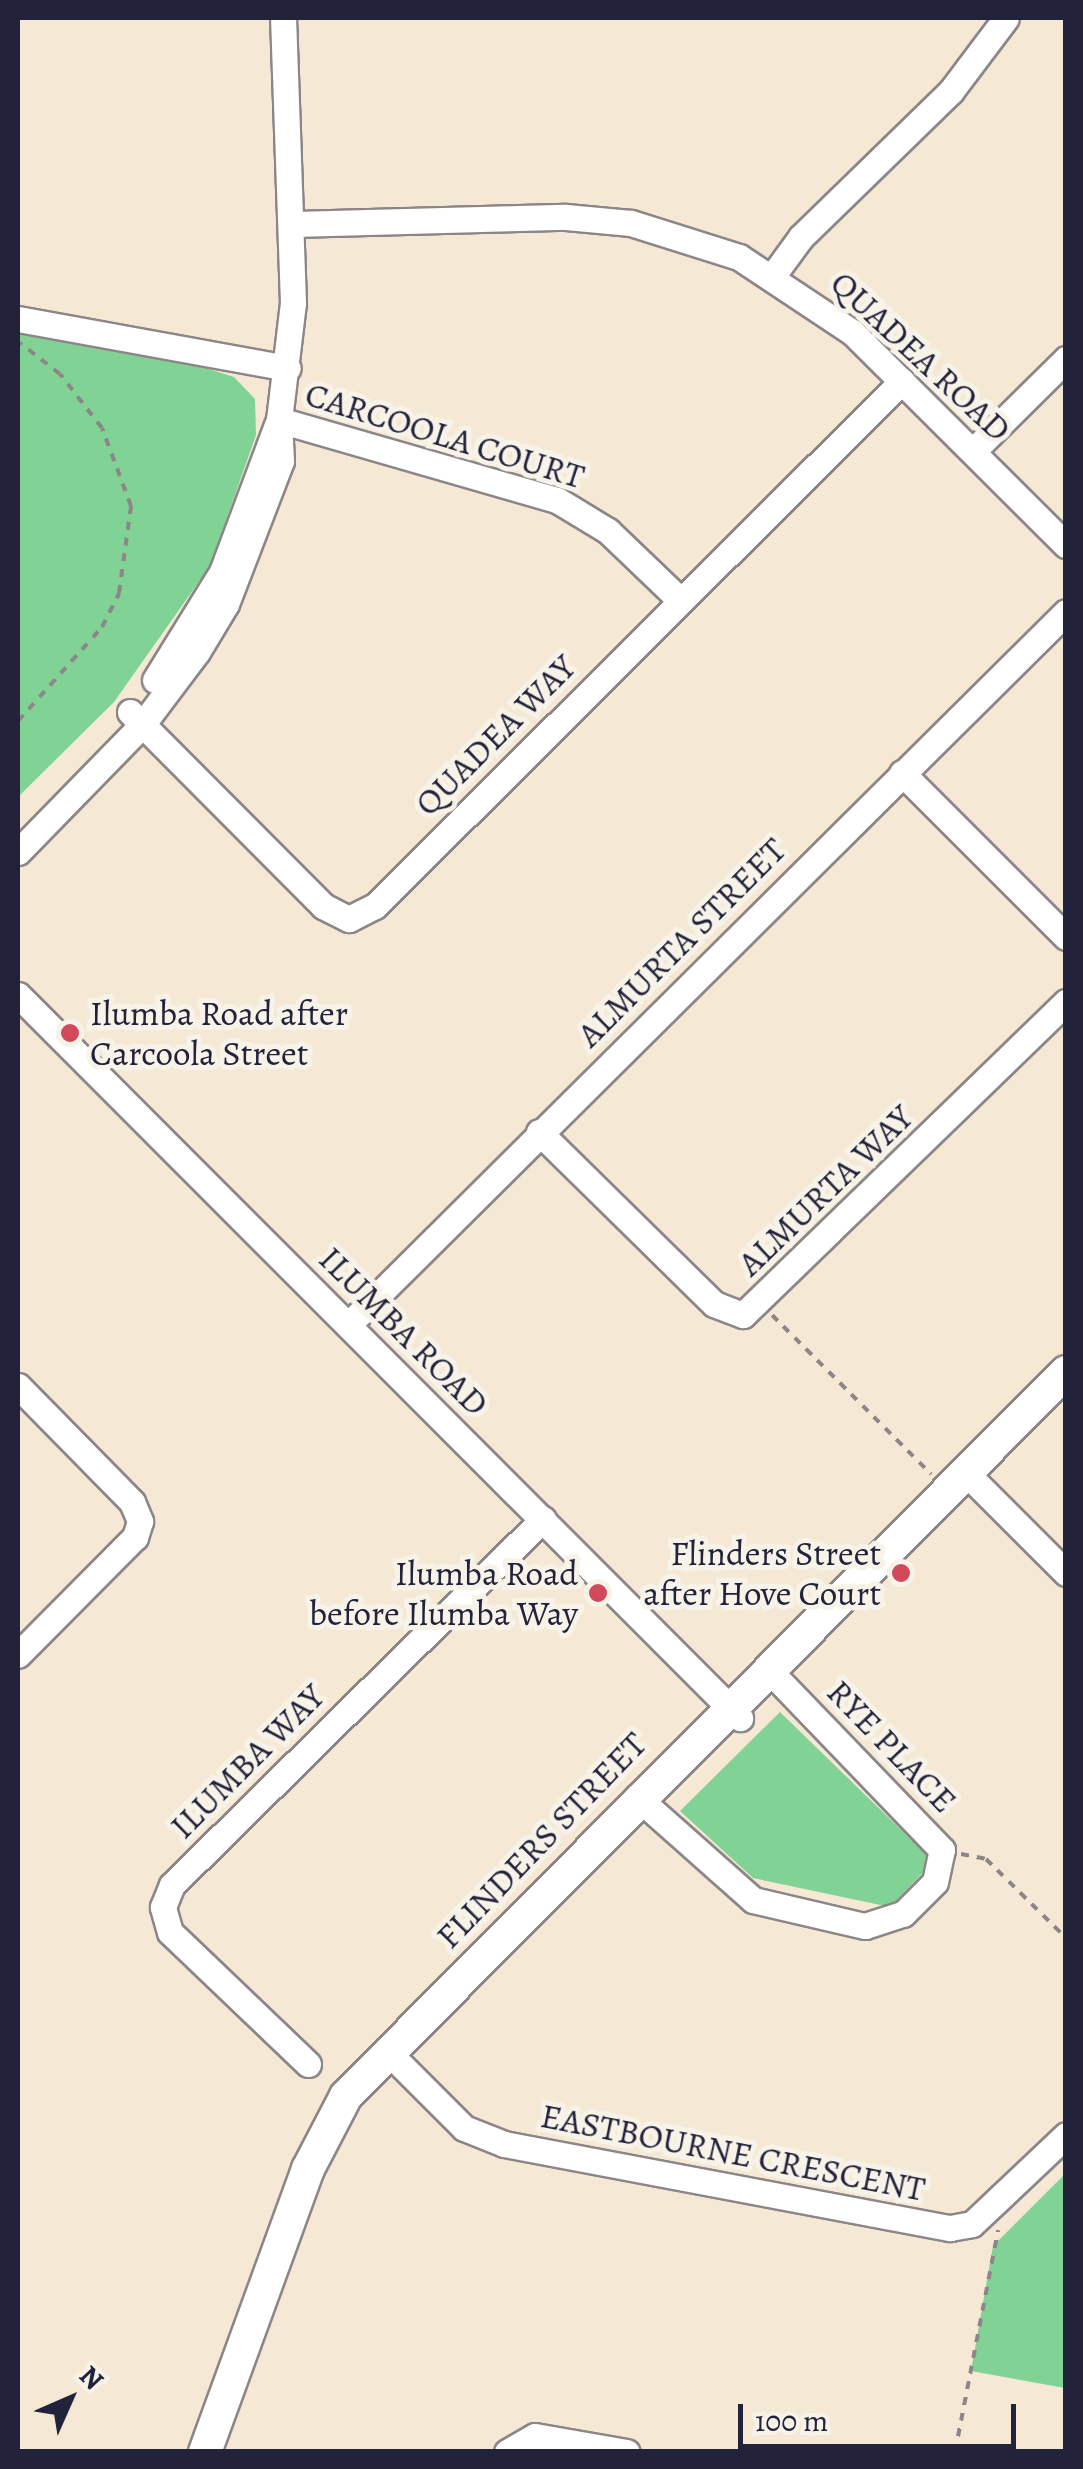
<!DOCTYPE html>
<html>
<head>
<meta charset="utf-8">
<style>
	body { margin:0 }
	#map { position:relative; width:1083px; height:2469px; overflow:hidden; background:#f5e9d5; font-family:Alegreya,serif }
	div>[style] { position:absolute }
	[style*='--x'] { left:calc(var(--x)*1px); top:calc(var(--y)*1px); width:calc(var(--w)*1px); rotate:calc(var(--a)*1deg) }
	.green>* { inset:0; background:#80d394 }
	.path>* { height:4px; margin-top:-2px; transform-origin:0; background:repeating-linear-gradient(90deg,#8c8688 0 8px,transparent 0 16px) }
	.roads { filter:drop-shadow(2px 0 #8c8688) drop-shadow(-2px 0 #8c8688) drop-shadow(0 2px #8c8688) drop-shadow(0 -2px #8c8688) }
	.minor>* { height:25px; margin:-12.5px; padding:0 12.5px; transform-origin:12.5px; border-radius:12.5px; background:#fff }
	.major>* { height:32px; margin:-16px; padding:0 16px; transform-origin:16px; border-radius:16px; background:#fff }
	.dots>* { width:28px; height:28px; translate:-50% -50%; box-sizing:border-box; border:5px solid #f7f3e8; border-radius:50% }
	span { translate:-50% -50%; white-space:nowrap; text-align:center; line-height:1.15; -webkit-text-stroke:10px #f7f3e8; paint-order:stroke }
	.street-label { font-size:35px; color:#22223b }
	.poi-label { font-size:35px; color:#22223b }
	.left { translate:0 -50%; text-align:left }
	.right { translate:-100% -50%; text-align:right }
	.frame { position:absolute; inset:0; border:20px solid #22223b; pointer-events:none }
	.north { position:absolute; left:20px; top:2349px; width:100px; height:100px; -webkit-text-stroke:8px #f7f3e8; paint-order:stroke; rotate:45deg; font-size:28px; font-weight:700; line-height:40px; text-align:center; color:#22223b }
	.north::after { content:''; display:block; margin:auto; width:35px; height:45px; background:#22223b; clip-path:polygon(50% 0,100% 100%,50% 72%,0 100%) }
	.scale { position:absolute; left:738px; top:2404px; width:278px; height:45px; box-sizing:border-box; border:5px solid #22223b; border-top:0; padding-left:12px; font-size:30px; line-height:35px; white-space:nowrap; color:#22223b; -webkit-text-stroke:8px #f7f3e8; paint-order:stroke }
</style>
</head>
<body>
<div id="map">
	<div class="green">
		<div style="clip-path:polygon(18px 329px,178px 359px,234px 377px,255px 399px,256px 435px,210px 566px,114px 702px,18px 797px)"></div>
		<div style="clip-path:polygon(780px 1712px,928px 1856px,929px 1866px,890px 1907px,753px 1878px,680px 1811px)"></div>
		<div style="clip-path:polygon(1065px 2174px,1065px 2388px,971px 2371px,993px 2246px)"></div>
	</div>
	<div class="path">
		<div style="--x:18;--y:721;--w:126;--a:-48.2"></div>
		<div style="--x:102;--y:627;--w:38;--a:-63"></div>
		<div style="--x:119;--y:593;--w:88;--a:-82.1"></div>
		<div style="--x:131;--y:506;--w:83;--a:-110.4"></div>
		<div style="--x:102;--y:428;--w:68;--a:-127.9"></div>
		<div style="--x:60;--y:374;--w:51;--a:-142.2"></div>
		<div style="--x:772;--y:1315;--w:225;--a:45"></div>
		<div style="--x:961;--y:1854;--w:25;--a:11"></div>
		<div style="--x:986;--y:1859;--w:112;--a:44.6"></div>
		<div style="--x:955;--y:2452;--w:226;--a:-79"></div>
	</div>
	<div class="roads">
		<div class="minor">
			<div style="--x:293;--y:224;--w:273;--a:-1.5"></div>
			<div style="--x:566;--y:217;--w:65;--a:5.3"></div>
			<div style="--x:631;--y:223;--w:113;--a:17.5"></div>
			<div style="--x:739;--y:257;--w:136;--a:33.6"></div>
			<div style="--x:852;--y:332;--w:302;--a:44.9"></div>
			<div style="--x:774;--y:274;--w:46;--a:-53.9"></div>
			<div style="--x:801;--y:237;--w:209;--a:-44.2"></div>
			<div style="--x:951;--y:91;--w:91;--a:-53"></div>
			<div style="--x:18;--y:319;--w:274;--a:10.3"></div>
			<div style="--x:279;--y:420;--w:289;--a:16.1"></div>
			<div style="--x:557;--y:500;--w:60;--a:31.3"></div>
			<div style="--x:608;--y:531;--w:98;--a:43.8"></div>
			<div style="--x:973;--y:451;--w:131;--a:-44.7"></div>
			<div style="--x:155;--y:680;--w:127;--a:-58.2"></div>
			<div style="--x:222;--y:572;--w:157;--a:-69.5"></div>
			<div style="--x:130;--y:712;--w:274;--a:45.1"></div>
			<div style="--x:323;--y:906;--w:29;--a:27"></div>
			<div style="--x:349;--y:919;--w:29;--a:-27"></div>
			<div style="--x:375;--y:906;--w:744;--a:-44.89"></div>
			<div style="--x:902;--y:773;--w:232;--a:45"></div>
			<div style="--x:18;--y:852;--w:177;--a:-45.7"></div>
			<div style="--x:142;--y:725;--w:91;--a:-53"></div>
			<div style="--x:197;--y:652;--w:56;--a:-58.9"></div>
			<div style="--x:226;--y:604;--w:153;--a:-69"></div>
			<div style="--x:281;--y:461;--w:41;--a:-92.8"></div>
			<div style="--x:279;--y:420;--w:118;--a:-83.2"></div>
			<div style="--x:293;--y:303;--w:285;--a:-92"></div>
			<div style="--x:18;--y:995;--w:1022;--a:45.04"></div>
			<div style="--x:539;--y:1132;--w:245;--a:44.5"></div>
			<div style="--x:714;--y:1304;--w:31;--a:21"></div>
			<div style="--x:743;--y:1315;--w:450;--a:-44.1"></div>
			<div style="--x:349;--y:1324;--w:1010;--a:-44.8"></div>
			<div style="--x:18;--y:1386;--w:163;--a:45.5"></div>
			<div style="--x:132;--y:1502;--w:21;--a:67"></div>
			<div style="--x:140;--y:1521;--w:17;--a:107"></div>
			<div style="--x:135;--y:1537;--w:166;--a:134.8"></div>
			<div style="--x:965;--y:1472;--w:143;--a:45"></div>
			<div style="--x:637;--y:1797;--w:155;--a:41.6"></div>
			<div style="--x:753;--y:1900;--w:115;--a:13.1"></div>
			<div style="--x:865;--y:1926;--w:40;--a:-18"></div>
			<div style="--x:903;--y:1914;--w:45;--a:-45"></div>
			<div style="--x:935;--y:1882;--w:33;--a:-78"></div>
			<div style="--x:942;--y:1850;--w:250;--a:-133.9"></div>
			<div style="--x:386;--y:2050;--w:110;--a:45"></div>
			<div style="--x:464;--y:2128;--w:43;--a:21.8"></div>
			<div style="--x:504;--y:2144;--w:454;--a:10.7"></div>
			<div style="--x:950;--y:2228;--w:22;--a:-10"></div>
			<div style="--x:972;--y:2224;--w:129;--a:-43.4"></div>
			<div style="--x:308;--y:2064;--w:191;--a:-136.3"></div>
			<div style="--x:170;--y:1932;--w:26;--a:-106"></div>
			<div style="--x:163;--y:1907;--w:24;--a:-68"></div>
			<div style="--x:172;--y:1885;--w:521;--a:-44.61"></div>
			<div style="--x:507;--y:2452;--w:32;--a:-30"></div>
			<div style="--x:535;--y:2436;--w:93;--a:9.9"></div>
		</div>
		<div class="major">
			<div style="--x:205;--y:2452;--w:301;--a:-70"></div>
			<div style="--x:308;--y:2169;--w:82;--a:-62.5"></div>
			<div style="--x:346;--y:2096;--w:1021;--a:-45.16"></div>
		</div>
	</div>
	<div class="dots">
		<div style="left:70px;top:1033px;background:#d1495b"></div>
		<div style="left:901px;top:1573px;background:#d1495b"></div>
		<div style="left:598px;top:1593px;background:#d1495b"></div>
	</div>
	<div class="street-label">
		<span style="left:921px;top:356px;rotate:43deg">QUADEA ROAD</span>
		<span style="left:445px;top:435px;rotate:17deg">CARCOOLA COURT</span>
		<span style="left:495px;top:735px;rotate:-45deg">QUADEA WAY</span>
		<span style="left:681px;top:942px;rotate:-45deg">ALMURTA STREET</span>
		<span style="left:825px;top:1190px;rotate:-44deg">ALMURTA WAY</span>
		<span style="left:404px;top:1331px;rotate:45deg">ILUMBA ROAD</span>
		<span style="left:892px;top:1746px;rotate:46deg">RYE PLACE</span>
		<span style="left:247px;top:1761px;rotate:-45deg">ILUMBA WAY</span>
		<span style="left:541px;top:1840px;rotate:-46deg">FLINDERS STREET</span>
		<span style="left:733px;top:2152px;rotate:11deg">EASTBOURNE CRESCENT</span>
	</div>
	<div class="poi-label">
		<span class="left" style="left:90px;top:1033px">Ilumba Road after<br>Carcoola Street</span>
		<span class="right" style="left:881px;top:1573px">Flinders Street<br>after Hove Court</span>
		<span class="right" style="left:578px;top:1593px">Ilumba Road<br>before Ilumba Way</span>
	</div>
	<div class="frame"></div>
	<div class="north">N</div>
	<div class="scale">100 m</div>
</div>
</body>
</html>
